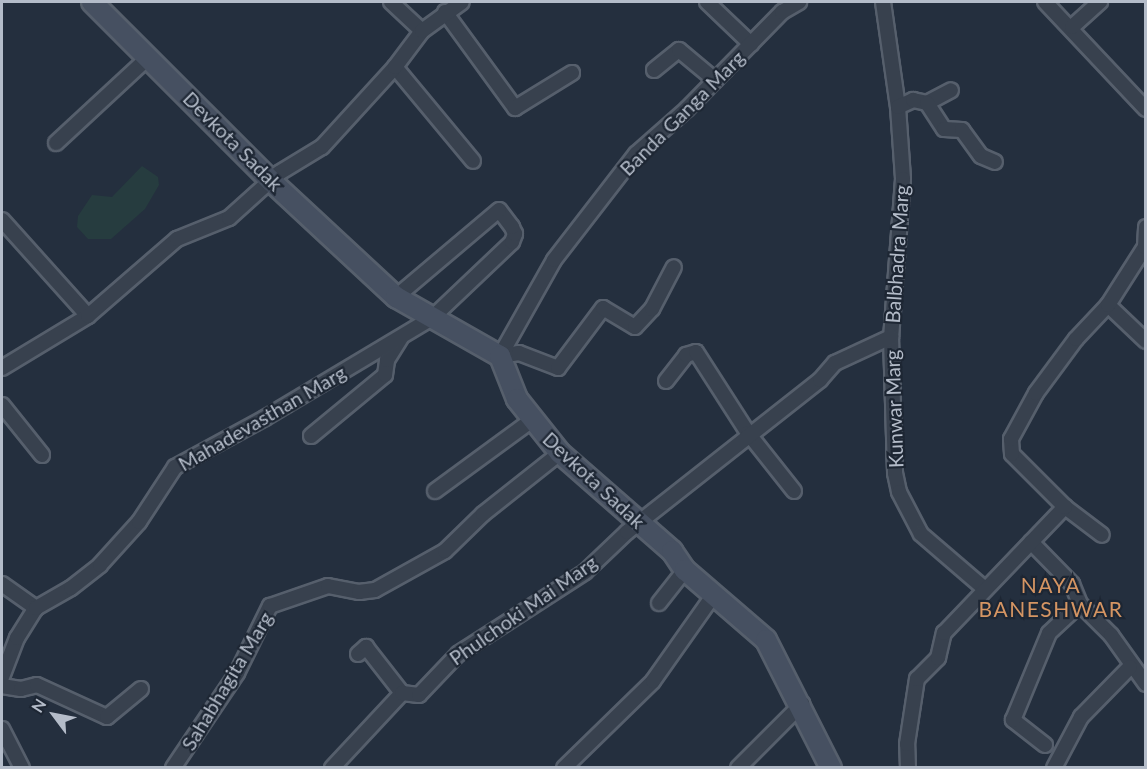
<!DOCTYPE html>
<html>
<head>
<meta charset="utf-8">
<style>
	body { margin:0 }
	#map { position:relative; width:1147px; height:769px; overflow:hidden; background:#242f3e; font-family:Lato,sans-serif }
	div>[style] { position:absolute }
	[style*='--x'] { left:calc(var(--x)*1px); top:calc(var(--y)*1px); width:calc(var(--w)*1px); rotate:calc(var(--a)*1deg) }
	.green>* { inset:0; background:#263c3f }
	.roads { filter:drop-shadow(2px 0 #565f6c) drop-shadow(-2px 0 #565f6c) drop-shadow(0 2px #565f6c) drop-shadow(0 -2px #565f6c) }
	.street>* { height:14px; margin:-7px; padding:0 7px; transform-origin:7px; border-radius:7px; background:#38414e }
	.secondary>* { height:20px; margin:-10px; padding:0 10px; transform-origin:10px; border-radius:10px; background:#465061 }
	span { translate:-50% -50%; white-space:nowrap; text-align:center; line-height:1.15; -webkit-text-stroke:4.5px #1d2633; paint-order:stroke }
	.street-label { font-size:20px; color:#b4bcc9 }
	.neighbourhood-label { font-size:21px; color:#d59563; letter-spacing:1.5px }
	.frame { position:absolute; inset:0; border:3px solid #b4bcc9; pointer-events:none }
	.north { position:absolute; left:24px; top:685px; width:60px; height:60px; -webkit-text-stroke:4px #1d2633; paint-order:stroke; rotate:302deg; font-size:16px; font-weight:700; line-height:24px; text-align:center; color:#b4bcc9 }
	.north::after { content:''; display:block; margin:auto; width:21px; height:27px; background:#b4bcc9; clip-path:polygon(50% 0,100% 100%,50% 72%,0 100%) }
</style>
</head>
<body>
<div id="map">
	<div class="green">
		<div style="clip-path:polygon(142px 166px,158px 177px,159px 185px,145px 209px,111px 239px,88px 239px,77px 227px,78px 216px,92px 195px,112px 197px)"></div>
	</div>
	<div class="roads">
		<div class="street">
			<div style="--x:391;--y:2;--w:42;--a:43.1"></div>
			<div style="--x:707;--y:2;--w:61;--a:43.7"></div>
			<div style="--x:883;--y:2;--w:106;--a:81.9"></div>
			<div style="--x:898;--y:107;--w:72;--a:86"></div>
			<div style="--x:903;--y:179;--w:158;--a:94.3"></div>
			<div style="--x:891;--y:337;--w:136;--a:88.3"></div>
			<div style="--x:895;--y:473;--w:19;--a:78"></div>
			<div style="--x:899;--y:492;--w:47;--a:62.4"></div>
			<div style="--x:921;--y:534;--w:84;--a:40.7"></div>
			<div style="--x:1045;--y:2;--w:147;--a:46.7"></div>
			<div style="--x:445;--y:12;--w:119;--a:53.9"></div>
			<div style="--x:515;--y:108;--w:67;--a:-31.6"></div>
			<div style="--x:1072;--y:27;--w:38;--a:-42"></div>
			<div style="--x:395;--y:67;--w:122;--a:50.3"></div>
			<div style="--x:654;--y:70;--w:32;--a:-39"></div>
			<div style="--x:679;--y:50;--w:47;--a:39.8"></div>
			<div style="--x:927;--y:103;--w:27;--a:-28"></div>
			<div style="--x:898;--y:107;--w:17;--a:-25"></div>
			<div style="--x:913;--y:100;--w:14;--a:12"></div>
			<div style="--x:927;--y:103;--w:31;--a:57"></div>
			<div style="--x:944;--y:129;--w:18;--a:3"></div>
			<div style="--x:962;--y:130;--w:32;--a:54"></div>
			<div style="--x:981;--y:156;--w:15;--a:23"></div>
			<div style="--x:56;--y:143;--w:127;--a:-42.8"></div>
			<div style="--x:2;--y:220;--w:129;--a:48.1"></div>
			<div style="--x:1108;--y:305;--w:52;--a:43.5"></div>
			<div style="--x:500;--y:356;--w:110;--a:-60.6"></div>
			<div style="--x:554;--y:260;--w:134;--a:-52.3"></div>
			<div style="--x:636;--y:154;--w:68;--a:-41.4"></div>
			<div style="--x:687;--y:109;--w:136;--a:-45.6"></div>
			<div style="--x:782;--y:12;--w:20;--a:-30"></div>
			<div style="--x:500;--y:356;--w:19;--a:-9"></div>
			<div style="--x:519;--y:353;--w:42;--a:21"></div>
			<div style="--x:558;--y:368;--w:75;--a:-53.1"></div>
			<div style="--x:603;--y:308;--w:37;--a:31"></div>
			<div style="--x:635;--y:327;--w:25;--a:-47"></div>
			<div style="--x:652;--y:309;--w:47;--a:-62.4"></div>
			<div style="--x:2;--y:368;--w:100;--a:-31.2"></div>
			<div style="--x:88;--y:316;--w:118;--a:-40.9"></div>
			<div style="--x:177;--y:239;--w:56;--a:-22"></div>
			<div style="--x:229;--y:218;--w:67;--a:-42"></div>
			<div style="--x:279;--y:173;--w:50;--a:-31.2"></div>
			<div style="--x:322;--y:147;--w:108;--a:-47.6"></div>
			<div style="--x:395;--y:67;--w:45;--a:-53.1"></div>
			<div style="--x:422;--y:31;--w:49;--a:-35.9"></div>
			<div style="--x:666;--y:381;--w:33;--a:-52"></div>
			<div style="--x:686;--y:355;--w:10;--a:-17"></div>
			<div style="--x:696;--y:352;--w:96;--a:57.3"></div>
			<div style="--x:748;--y:433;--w:74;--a:51.6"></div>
			<div style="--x:2;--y:405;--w:64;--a:51.3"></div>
			<div style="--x:311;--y:436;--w:96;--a:-39.5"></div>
			<div style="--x:385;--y:375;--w:15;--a:-82"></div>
			<div style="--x:387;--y:360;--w:26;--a:-58"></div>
			<div style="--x:435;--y:491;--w:120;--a:-36.2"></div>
			<div style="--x:1065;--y:507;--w:46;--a:37.1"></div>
			<div style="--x:1031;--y:542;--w:59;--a:45.7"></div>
			<div style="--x:1072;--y:584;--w:22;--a:68"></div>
			<div style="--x:1080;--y:604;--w:44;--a:45"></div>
			<div style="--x:1111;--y:635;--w:60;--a:54.5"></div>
			<div style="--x:2;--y:584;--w:42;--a:35.2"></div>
			<div style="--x:659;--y:603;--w:42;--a:-51.8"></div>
			<div style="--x:358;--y:654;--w:11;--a:-41"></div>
			<div style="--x:366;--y:647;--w:58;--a:52"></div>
			<div style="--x:2;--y:677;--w:42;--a:-69"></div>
			<div style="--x:17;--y:638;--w:36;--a:-58"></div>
			<div style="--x:36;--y:608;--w:40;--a:-29.7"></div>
			<div style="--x:71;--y:588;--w:37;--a:-38"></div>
			<div style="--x:100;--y:565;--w:58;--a:-47.8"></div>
			<div style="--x:139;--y:522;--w:66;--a:-56.8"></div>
			<div style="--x:175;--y:467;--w:102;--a:-28.6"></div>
			<div style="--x:265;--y:418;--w:195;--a:-30.9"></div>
			<div style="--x:432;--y:318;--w:110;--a:-43.5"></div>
			<div style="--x:512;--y:242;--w:9;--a:-69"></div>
			<div style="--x:515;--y:234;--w:8;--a:-113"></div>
			<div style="--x:512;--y:227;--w:21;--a:-127"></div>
			<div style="--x:499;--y:210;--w:135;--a:139.8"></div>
			<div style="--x:2;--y:686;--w:19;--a:9"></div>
			<div style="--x:21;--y:689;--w:16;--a:-14"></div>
			<div style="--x:37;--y:685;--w:77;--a:24.6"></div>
			<div style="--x:107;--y:717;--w:44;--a:-39.5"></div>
			<div style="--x:2;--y:729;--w:44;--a:62.9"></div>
			<div style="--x:1045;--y:745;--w:41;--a:-142"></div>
			<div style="--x:1013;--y:720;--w:94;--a:-67.5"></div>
			<div style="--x:1049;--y:633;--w:42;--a:-43.1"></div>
			<div style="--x:173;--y:768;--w:115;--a:-56"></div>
			<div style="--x:237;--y:673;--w:75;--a:-63.8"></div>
			<div style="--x:270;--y:606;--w:61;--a:-19"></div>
			<div style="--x:328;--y:586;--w:32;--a:11"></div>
			<div style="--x:359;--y:592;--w:16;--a:-7"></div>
			<div style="--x:375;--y:590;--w:80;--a:-29.1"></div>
			<div style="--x:445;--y:551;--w:53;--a:-44.2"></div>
			<div style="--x:483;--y:514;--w:98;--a:-38.4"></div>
			<div style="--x:332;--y:768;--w:103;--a:-47"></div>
			<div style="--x:402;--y:693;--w:17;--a:7"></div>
			<div style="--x:419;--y:695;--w:57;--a:-46.4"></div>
			<div style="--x:458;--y:654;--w:151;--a:-32.8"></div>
			<div style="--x:585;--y:572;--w:58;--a:-43.6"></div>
			<div style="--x:627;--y:532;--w:246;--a:-38.2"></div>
			<div style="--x:820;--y:380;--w:23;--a:-49"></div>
			<div style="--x:835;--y:363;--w:62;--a:-24.9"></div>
			<div style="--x:564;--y:768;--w:124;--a:-44.3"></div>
			<div style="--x:653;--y:681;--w:104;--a:-54.8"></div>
			<div style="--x:738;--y:768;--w:91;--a:-45"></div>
			<div style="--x:908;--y:768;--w:24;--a:-92"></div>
			<div style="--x:907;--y:744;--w:66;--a:-81.3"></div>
			<div style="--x:917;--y:679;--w:30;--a:-45"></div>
			<div style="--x:938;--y:658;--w:26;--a:-77"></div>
			<div style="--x:944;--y:633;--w:175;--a:-46.2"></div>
			<div style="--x:1065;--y:507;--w:75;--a:-135"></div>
			<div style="--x:1012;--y:454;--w:15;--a:-94"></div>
			<div style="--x:1011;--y:439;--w:52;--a:-61.5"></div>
			<div style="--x:1036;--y:393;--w:67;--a:-53.5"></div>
			<div style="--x:1076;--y:339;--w:47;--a:-46.7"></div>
			<div style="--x:1108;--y:305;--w:69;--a:-57.5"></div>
			<div style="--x:1145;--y:247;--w:20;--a:-87"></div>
			<div style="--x:1054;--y:768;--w:58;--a:-62.1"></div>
			<div style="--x:1081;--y:717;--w:70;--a:-45.6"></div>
		</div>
		<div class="secondary">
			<div style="--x:92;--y:2;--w:253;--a:45"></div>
			<div style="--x:271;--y:181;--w:171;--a:42.9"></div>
			<div style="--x:396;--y:297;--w:120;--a:29.6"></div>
			<div style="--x:500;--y:356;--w:46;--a:68.4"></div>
			<div style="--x:517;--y:399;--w:69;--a:51.5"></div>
			<div style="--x:560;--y:453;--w:149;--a:41.2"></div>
			<div style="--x:672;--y:551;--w:23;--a:56"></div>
			<div style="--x:685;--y:570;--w:107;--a:40.8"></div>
			<div style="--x:766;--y:640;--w:144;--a:63.1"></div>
		</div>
	</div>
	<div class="street-label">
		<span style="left:682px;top:113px;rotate:-45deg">Banda Ganga Marg</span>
		<span style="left:233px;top:141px;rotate:45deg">Devkota Sadak</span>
		<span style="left:897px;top:254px;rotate:-86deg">Balbhadra Marg</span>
		<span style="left:894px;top:409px;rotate:-92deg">Kunwar Marg</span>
		<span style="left:262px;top:418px;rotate:-30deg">Mahadevasthan Marg</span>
		<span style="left:594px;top:480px;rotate:43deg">Devkota Sadak</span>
		<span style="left:523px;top:610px;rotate:-35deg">Phulchoki Mai Marg</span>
		<span style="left:227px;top:681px;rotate:-59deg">Sahabhagita Marg</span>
	</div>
	<div class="neighbourhood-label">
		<span style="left:1051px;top:597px">NAYA<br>BANESHWAR</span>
	</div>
	<div class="frame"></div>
	<div class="north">N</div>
</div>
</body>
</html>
